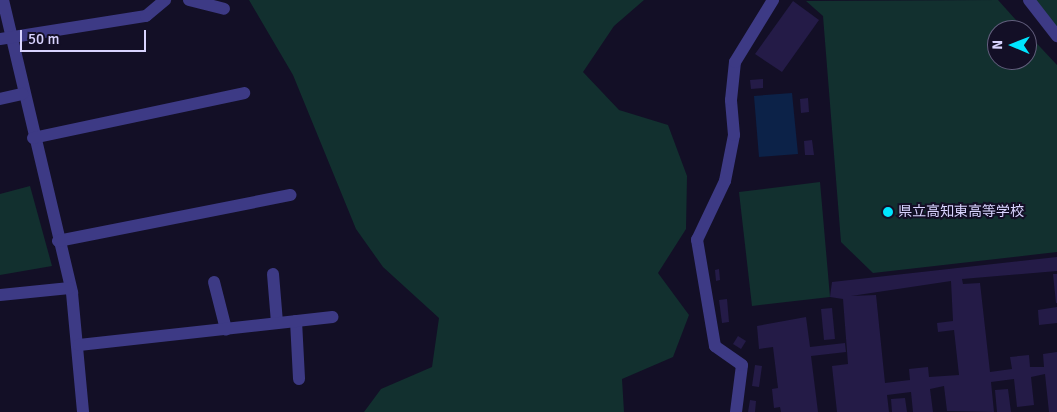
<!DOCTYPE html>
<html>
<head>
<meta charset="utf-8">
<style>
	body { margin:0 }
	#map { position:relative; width:1057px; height:412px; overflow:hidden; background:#130f26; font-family:Signika,"Noto Sans JP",sans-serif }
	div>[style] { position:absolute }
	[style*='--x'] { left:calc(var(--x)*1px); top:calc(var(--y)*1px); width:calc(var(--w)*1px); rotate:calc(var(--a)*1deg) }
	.green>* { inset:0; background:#12302f }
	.water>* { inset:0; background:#0c2248 }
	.building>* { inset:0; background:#241b47 }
	.minor>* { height:12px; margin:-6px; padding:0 6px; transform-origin:6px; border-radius:6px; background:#3d3a85 }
	.dots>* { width:14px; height:14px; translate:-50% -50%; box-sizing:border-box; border:2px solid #130f26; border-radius:50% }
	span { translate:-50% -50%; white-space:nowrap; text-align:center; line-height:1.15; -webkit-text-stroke:4px #130f26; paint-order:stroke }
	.poi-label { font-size:14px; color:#d9d4ff }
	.left { translate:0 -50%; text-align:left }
	.north { position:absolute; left:987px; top:20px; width:50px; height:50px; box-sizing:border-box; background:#130f26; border:1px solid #625e7d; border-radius:50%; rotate:271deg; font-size:14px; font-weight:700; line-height:20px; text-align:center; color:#d9d4ff }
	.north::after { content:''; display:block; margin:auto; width:18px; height:22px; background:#00e5ff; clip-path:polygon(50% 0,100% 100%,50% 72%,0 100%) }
	.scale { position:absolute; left:20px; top:30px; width:126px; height:22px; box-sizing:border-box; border:2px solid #d9d4ff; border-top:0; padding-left:6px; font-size:15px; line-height:18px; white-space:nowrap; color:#d9d4ff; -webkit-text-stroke:4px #130f26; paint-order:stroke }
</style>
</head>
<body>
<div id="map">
	<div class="green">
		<div style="clip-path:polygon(249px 0,644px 0,614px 26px,583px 72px,619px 110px,668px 125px,687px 176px,686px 229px,658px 273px,689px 315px,673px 357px,622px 379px,624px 412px,364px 412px,381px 389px,432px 367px,439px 318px,383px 267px,356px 229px,293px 75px)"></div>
		<div style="clip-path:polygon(998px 0,1025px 30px,997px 30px,997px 60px,1027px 60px,1027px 33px,1057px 65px,1057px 252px,873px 273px,841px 242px,823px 16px,806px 1px)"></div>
		<div style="clip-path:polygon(1035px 0,1057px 0,1057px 28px)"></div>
		<div style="clip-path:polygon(820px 182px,830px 297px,752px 306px,739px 192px)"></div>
		<div style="clip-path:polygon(30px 186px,52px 266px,0 275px,0 194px)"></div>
	</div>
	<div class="water">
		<div style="clip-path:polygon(792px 93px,798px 154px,759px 157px,754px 96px)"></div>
	</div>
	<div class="building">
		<div style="clip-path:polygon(793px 1px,819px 20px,782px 72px,755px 54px)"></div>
		<div style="clip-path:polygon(763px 79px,763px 88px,751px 89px,750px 80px)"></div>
		<div style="clip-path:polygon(808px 98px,809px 112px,801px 113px,800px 99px)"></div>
		<div style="clip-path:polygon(812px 140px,814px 155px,805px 155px,804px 141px)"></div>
		<div style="clip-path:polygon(evenodd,1057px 257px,1057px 271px,962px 279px,963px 284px,980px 283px,990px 372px,1012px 369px,1010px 357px,1029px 355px,1030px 367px,1044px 367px,1043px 354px,1057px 352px,1057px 412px,1049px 412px,1045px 374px,1031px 377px,1034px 405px,1017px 407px,1014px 379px,991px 382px,994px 412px,947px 411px,944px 386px,930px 389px,933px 412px,913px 412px,911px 392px,887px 395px,889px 412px,837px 412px,832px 366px,848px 364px,843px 299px,830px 297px,832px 282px,1057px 257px,951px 281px,953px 321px,937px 323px,938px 332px,954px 330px,959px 375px,929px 377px,928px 367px,909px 369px,910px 380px,885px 383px,876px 295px,851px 296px,951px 281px)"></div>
		<div style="clip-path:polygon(719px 269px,720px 280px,716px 281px,715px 270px)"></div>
		<div style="clip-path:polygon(1053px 274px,1057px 274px,1057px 303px,1056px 303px)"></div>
		<div style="clip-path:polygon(727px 299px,729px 322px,722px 323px,719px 300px)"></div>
		<div style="clip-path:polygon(1057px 307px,1057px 323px,1039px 325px,1038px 310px)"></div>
		<div style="clip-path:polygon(832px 308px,835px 339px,824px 340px,821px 309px)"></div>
		<div style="clip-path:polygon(806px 317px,810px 347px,845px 343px,846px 352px,811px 356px,818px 412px,781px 412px,780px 407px,774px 408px,772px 389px,778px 388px,773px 347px,759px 349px,757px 326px)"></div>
		<div style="clip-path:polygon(738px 336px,746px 341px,741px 349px,733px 344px)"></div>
		<div style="clip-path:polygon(755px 365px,762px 366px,759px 387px,752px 386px)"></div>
		<div style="clip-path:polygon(1008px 389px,1011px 412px,997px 412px,995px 390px)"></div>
		<div style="clip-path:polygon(905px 398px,907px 412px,892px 412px,891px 399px)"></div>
		<div style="clip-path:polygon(750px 400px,756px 401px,755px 412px,748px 412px)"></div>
	</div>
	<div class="minor">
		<div style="--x:3;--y:0;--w:301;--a:76.7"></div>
		<div style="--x:72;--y:293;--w:120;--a:84.7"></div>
		<div style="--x:189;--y:0;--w:36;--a:14"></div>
		<div style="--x:1029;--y:0;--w:46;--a:52.1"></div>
		<div style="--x:0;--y:39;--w:148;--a:-9"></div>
		<div style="--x:146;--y:16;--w:25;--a:-40"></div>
		<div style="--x:0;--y:99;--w:23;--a:-13"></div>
		<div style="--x:33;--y:138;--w:216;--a:-12"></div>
		<div style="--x:58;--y:241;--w:237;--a:-11.2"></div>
		<div style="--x:273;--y:274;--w:49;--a:85.3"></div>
		<div style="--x:214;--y:282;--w:49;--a:75.7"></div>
		<div style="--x:0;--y:295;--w:70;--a:-5.7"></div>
		<div style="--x:296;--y:321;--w:58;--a:87"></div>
		<div style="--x:79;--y:345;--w:255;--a:-6.3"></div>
		<div style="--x:736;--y:412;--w:47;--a:-82.7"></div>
		<div style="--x:742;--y:365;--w:33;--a:-145"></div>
		<div style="--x:715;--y:346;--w:108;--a:-99.6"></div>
		<div style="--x:697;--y:240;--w:65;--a:-64.6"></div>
		<div style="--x:725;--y:181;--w:47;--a:-78.9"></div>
		<div style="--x:734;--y:135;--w:35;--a:-95"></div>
		<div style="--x:731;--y:100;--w:38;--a:-84"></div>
		<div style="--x:735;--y:62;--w:73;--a:-58.5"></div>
	</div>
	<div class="dots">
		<div style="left:888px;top:212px;background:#00e5ff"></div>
	</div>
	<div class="poi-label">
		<span class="left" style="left:898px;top:212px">県立高知東高等学校</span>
	</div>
	<div class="north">N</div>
	<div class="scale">50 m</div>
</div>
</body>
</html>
